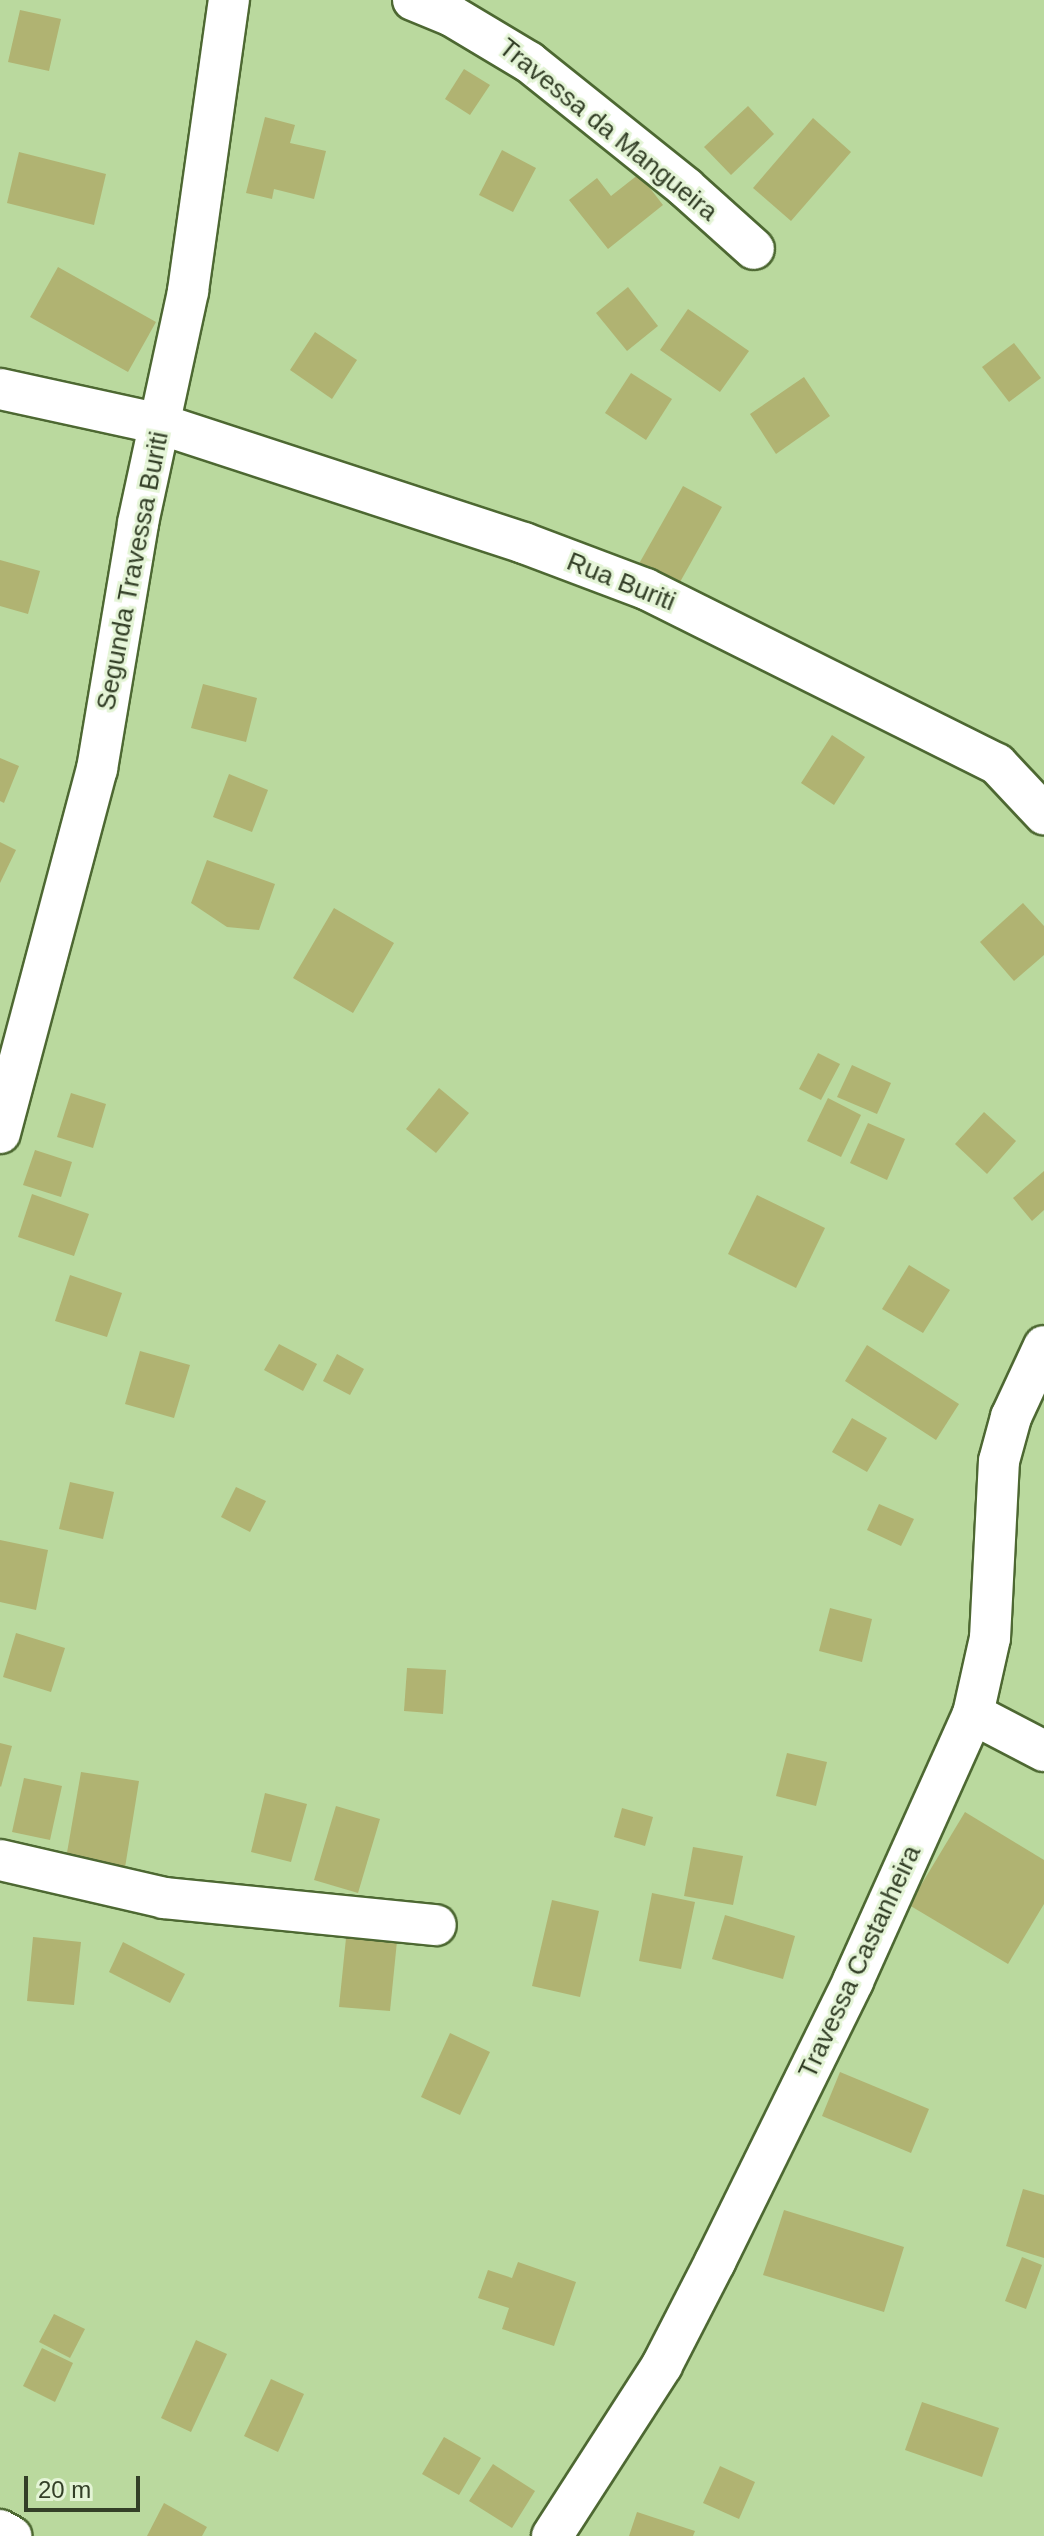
<!DOCTYPE html>
<html>
<head>
<meta charset="utf-8">
<style>
	body { margin:0 }
	#map { position:relative; width:1044px; height:2536px; overflow:hidden; background:#bad99e; font-family:Arial,sans-serif }
	div>[style] { position:absolute }
	[style*='--x'] { left:calc(var(--x)*1px); top:calc(var(--y)*1px); width:calc(var(--w)*1px); rotate:calc(var(--a)*1deg) }
	.building>* { inset:0; background:#b0b372 }
	.roads { filter:drop-shadow(2px 0 #4d6832) drop-shadow(-2px 0 #4d6832) drop-shadow(0 2px #4d6832) drop-shadow(0 -2px #4d6832) }
	.minor>* { height:40px; margin:-20px; padding:0 20px; transform-origin:20px; border-radius:20px; background:#fff }
	span { translate:-50% -50%; white-space:nowrap; text-align:center; line-height:1.15; -webkit-text-stroke:6px #e4f4d6; paint-order:stroke }
	.street-label { font-size:26px; color:#333f27 }
	.scale { position:absolute; left:24px; top:2476px; width:116px; height:36px; box-sizing:border-box; border:4px solid #333f27; border-top:0; padding-left:10px; font-size:24px; line-height:28px; white-space:nowrap; color:#333f27; -webkit-text-stroke:6px #e4f4d6; paint-order:stroke }
</style>
</head>
<body>
<div id="map">
	<div class="building">
		<div style="clip-path:polygon(20px 10px,61px 19px,49px 71px,8px 62px)"></div>
		<div style="clip-path:polygon(464px 69px,490px 85px,470px 115px,445px 99px)"></div>
		<div style="clip-path:polygon(748px 106px,774px 134px,731px 175px,704px 147px)"></div>
		<div style="clip-path:polygon(265px 117px,295px 125px,290px 143px,326px 151px,314px 199px,274px 189px,272px 199px,246px 193px)"></div>
		<div style="clip-path:polygon(813px 118px,851px 152px,791px 221px,753px 188px)"></div>
		<div style="clip-path:polygon(502px 150px,536px 168px,513px 212px,479px 195px)"></div>
		<div style="clip-path:polygon(19px 152px,106px 174px,94px 225px,7px 203px)"></div>
		<div style="clip-path:polygon(639px 174px,663px 205px,608px 249px,569px 200px,597px 178px,611px 196px)"></div>
		<div style="clip-path:polygon(58px 267px,156px 322px,128px 372px,30px 317px)"></div>
		<div style="clip-path:polygon(628px 287px,658px 326px,627px 351px,596px 313px)"></div>
		<div style="clip-path:polygon(688px 309px,749px 351px,720px 392px,660px 350px)"></div>
		<div style="clip-path:polygon(315px 332px,357px 360px,332px 399px,290px 370px)"></div>
		<div style="clip-path:polygon(1014px 343px,1041px 378px,1009px 402px,982px 367px)"></div>
		<div style="clip-path:polygon(631px 373px,672px 399px,646px 440px,605px 413px)"></div>
		<div style="clip-path:polygon(804px 377px,830px 416px,776px 454px,750px 414px)"></div>
		<div style="clip-path:polygon(683px 486px,722px 507px,675px 591px,636px 569px)"></div>
		<div style="clip-path:polygon(0 560px,40px 571px,28px 614px,0 606px)"></div>
		<div style="clip-path:polygon(203px 684px,257px 698px,246px 742px,191px 728px)"></div>
		<div style="clip-path:polygon(832px 735px,865px 757px,834px 805px,801px 783px)"></div>
		<div style="clip-path:polygon(0 758px,19px 766px,4px 803px,0 801px)"></div>
		<div style="clip-path:polygon(229px 774px,268px 790px,252px 832px,213px 817px)"></div>
		<div style="clip-path:polygon(0 842px,16px 850px,0 883px)"></div>
		<div style="clip-path:polygon(207px 860px,275px 884px,259px 930px,227px 927px,191px 903px)"></div>
		<div style="clip-path:polygon(1023px 903px,1044px 926px,1044px 955px,1014px 981px,980px 942px)"></div>
		<div style="clip-path:polygon(334px 908px,394px 943px,353px 1013px,293px 978px)"></div>
		<div style="clip-path:polygon(818px 1053px,840px 1064px,821px 1100px,799px 1089px)"></div>
		<div style="clip-path:polygon(852px 1065px,891px 1083px,877px 1114px,837px 1097px)"></div>
		<div style="clip-path:polygon(439px 1088px,469px 1113px,436px 1153px,406px 1129px)"></div>
		<div style="clip-path:polygon(71px 1093px,106px 1104px,93px 1148px,57px 1137px)"></div>
		<div style="clip-path:polygon(828px 1098px,861px 1115px,841px 1157px,807px 1141px)"></div>
		<div style="clip-path:polygon(984px 1112px,1016px 1141px,987px 1174px,955px 1144px)"></div>
		<div style="clip-path:polygon(868px 1123px,905px 1139px,887px 1180px,850px 1163px)"></div>
		<div style="clip-path:polygon(35px 1150px,72px 1162px,61px 1197px,23px 1185px)"></div>
		<div style="clip-path:polygon(1044px 1171px,1044px 1210px,1032px 1221px,1013px 1198px)"></div>
		<div style="clip-path:polygon(32px 1194px,89px 1214px,74px 1256px,18px 1237px)"></div>
		<div style="clip-path:polygon(757px 1195px,825px 1228px,796px 1288px,728px 1254px)"></div>
		<div style="clip-path:polygon(909px 1265px,950px 1290px,923px 1333px,882px 1309px)"></div>
		<div style="clip-path:polygon(70px 1275px,122px 1293px,107px 1337px,55px 1321px)"></div>
		<div style="clip-path:polygon(279px 1344px,317px 1364px,303px 1391px,264px 1370px)"></div>
		<div style="clip-path:polygon(867px 1345px,959px 1404px,936px 1440px,845px 1381px)"></div>
		<div style="clip-path:polygon(140px 1351px,190px 1365px,174px 1418px,125px 1404px)"></div>
		<div style="clip-path:polygon(337px 1354px,364px 1369px,350px 1395px,323px 1381px)"></div>
		<div style="clip-path:polygon(852px 1418px,887px 1438px,867px 1472px,832px 1452px)"></div>
		<div style="clip-path:polygon(70px 1482px,114px 1492px,103px 1539px,59px 1529px)"></div>
		<div style="clip-path:polygon(236px 1487px,266px 1501px,250px 1532px,221px 1517px)"></div>
		<div style="clip-path:polygon(879px 1504px,914px 1519px,901px 1546px,867px 1530px)"></div>
		<div style="clip-path:polygon(0 1540px,48px 1550px,36px 1610px,0 1602px)"></div>
		<div style="clip-path:polygon(830px 1608px,872px 1619px,862px 1662px,819px 1651px)"></div>
		<div style="clip-path:polygon(16px 1633px,65px 1648px,51px 1692px,3px 1677px)"></div>
		<div style="clip-path:polygon(407px 1668px,446px 1670px,443px 1714px,404px 1711px)"></div>
		<div style="clip-path:polygon(0 1743px,12px 1746px,1px 1787px,0 1786px)"></div>
		<div style="clip-path:polygon(787px 1753px,827px 1762px,816px 1806px,776px 1796px)"></div>
		<div style="clip-path:polygon(81px 1772px,139px 1781px,123px 1880px,64px 1870px)"></div>
		<div style="clip-path:polygon(24px 1778px,62px 1786px,50px 1840px,12px 1832px)"></div>
		<div style="clip-path:polygon(265px 1793px,307px 1804px,291px 1862px,251px 1852px)"></div>
		<div style="clip-path:polygon(336px 1806px,380px 1819px,358px 1893px,314px 1880px)"></div>
		<div style="clip-path:polygon(622px 1808px,653px 1817px,645px 1846px,614px 1837px)"></div>
		<div style="clip-path:polygon(965px 1812px,1044px 1860px,1044px 1904px,1008px 1964px,909px 1905px)"></div>
		<div style="clip-path:polygon(693px 1847px,743px 1856px,733px 1905px,684px 1896px)"></div>
		<div style="clip-path:polygon(652px 1893px,695px 1902px,681px 1969px,639px 1961px)"></div>
		<div style="clip-path:polygon(552px 1900px,599px 1911px,580px 1997px,532px 1986px)"></div>
		<div style="clip-path:polygon(725px 1915px,795px 1936px,783px 1979px,712px 1959px)"></div>
		<div style="clip-path:polygon(33px 1937px,81px 1942px,74px 2005px,27px 2001px)"></div>
		<div style="clip-path:polygon(346px 1938px,397px 1941px,390px 2011px,339px 2007px)"></div>
		<div style="clip-path:polygon(123px 1942px,185px 1974px,170px 2003px,109px 1972px)"></div>
		<div style="clip-path:polygon(450px 2033px,490px 2052px,460px 2115px,421px 2097px)"></div>
		<div style="clip-path:polygon(840px 2072px,929px 2109px,911px 2153px,822px 2116px)"></div>
		<div style="clip-path:polygon(1023px 2189px,1044px 2195px,1044px 2258px,1006px 2246px)"></div>
		<div style="clip-path:polygon(784px 2210px,904px 2247px,884px 2312px,763px 2275px)"></div>
		<div style="clip-path:polygon(1022px 2257px,1042px 2265px,1026px 2309px,1005px 2301px)"></div>
		<div style="clip-path:polygon(518px 2262px,576px 2282px,554px 2346px,502px 2329px,509px 2308px,478px 2298px,488px 2270px,512px 2278px)"></div>
		<div style="clip-path:polygon(54px 2314px,85px 2329px,70px 2358px,39px 2342px)"></div>
		<div style="clip-path:polygon(196px 2340px,227px 2354px,191px 2432px,161px 2418px)"></div>
		<div style="clip-path:polygon(42px 2348px,73px 2363px,55px 2402px,23px 2386px)"></div>
		<div style="clip-path:polygon(271px 2379px,304px 2394px,278px 2452px,244px 2436px)"></div>
		<div style="clip-path:polygon(922px 2402px,999px 2428px,982px 2477px,905px 2450px)"></div>
		<div style="clip-path:polygon(444px 2437px,481px 2458px,459px 2495px,422px 2474px)"></div>
		<div style="clip-path:polygon(493px 2464px,535px 2491px,512px 2528px,469px 2501px)"></div>
		<div style="clip-path:polygon(720px 2466px,755px 2482px,739px 2519px,703px 2503px)"></div>
		<div style="clip-path:polygon(164px 2503px,207px 2527px,202px 2536px,147px 2536px)"></div>
		<div style="clip-path:polygon(637px 2512px,695px 2531px,693px 2536px,629px 2536px)"></div>
	</div>
	<div class="roads">
		<div class="minor">
			<div style="--x:413;--y:0;--w:42;--a:22.3"></div>
			<div style="--x:452;--y:16;--w:90;--a:30.9"></div>
			<div style="--x:529;--y:62;--w:201;--a:38.7"></div>
			<div style="--x:686;--y:188;--w:91;--a:41.9"></div>
			<div style="--x:0;--y:389;--w:164;--a:12.3"></div>
			<div style="--x:160;--y:424;--w:383;--a:18.1"></div>
			<div style="--x:524;--y:543;--w:130;--a:20.7"></div>
			<div style="--x:646;--y:589;--w:392;--a:26.5"></div>
			<div style="--x:997;--y:764;--w:69;--a:46.8"></div>
			<div style="--x:0;--y:1133;--w:377;--a:-75.1"></div>
			<div style="--x:97;--y:769;--w:249;--a:-80.5"></div>
			<div style="--x:138;--y:523;--w:237;--a:-77.8"></div>
			<div style="--x:188;--y:291;--w:294;--a:-82"></div>
			<div style="--x:973;--y:1714;--w:80;--a:27.5"></div>
			<div style="--x:0;--y:1860;--w:168;--a:13"></div>
			<div style="--x:164;--y:1898;--w:273;--a:5.7"></div>
			<div style="--x:0;--y:2530;--w:13;--a:29"></div>
			<div style="--x:552;--y:2536;--w:203;--a:-57.2"></div>
			<div style="--x:662;--y:2365;--w:116;--a:-62.8"></div>
			<div style="--x:715;--y:2262;--w:313;--a:-63.8"></div>
			<div style="--x:853;--y:1981;--w:293;--a:-65.8"></div>
			<div style="--x:973;--y:1714;--w:78;--a:-77.4"></div>
			<div style="--x:990;--y:1638;--w:177;--a:-87.1"></div>
			<div style="--x:999;--y:1461;--w:46;--a:-74.7"></div>
			<div style="--x:1011;--y:1417;--w:78;--a:-65.1"></div>
		</div>
	</div>
	<div class="street-label">
		<span style="left:608px;top:130px;rotate:39deg">Travessa da Mangueira</span>
		<span style="left:133px;top:571px;rotate:-79deg">Segunda Travessa Buriti</span>
		<span style="left:621px;top:582px;rotate:22deg">Rua Buriti</span>
		<span style="left:860px;top:1962px;rotate:-65deg">Travessa Castanheira</span>
	</div>
	<div class="scale">20 m</div>
</div>
</body>
</html>
